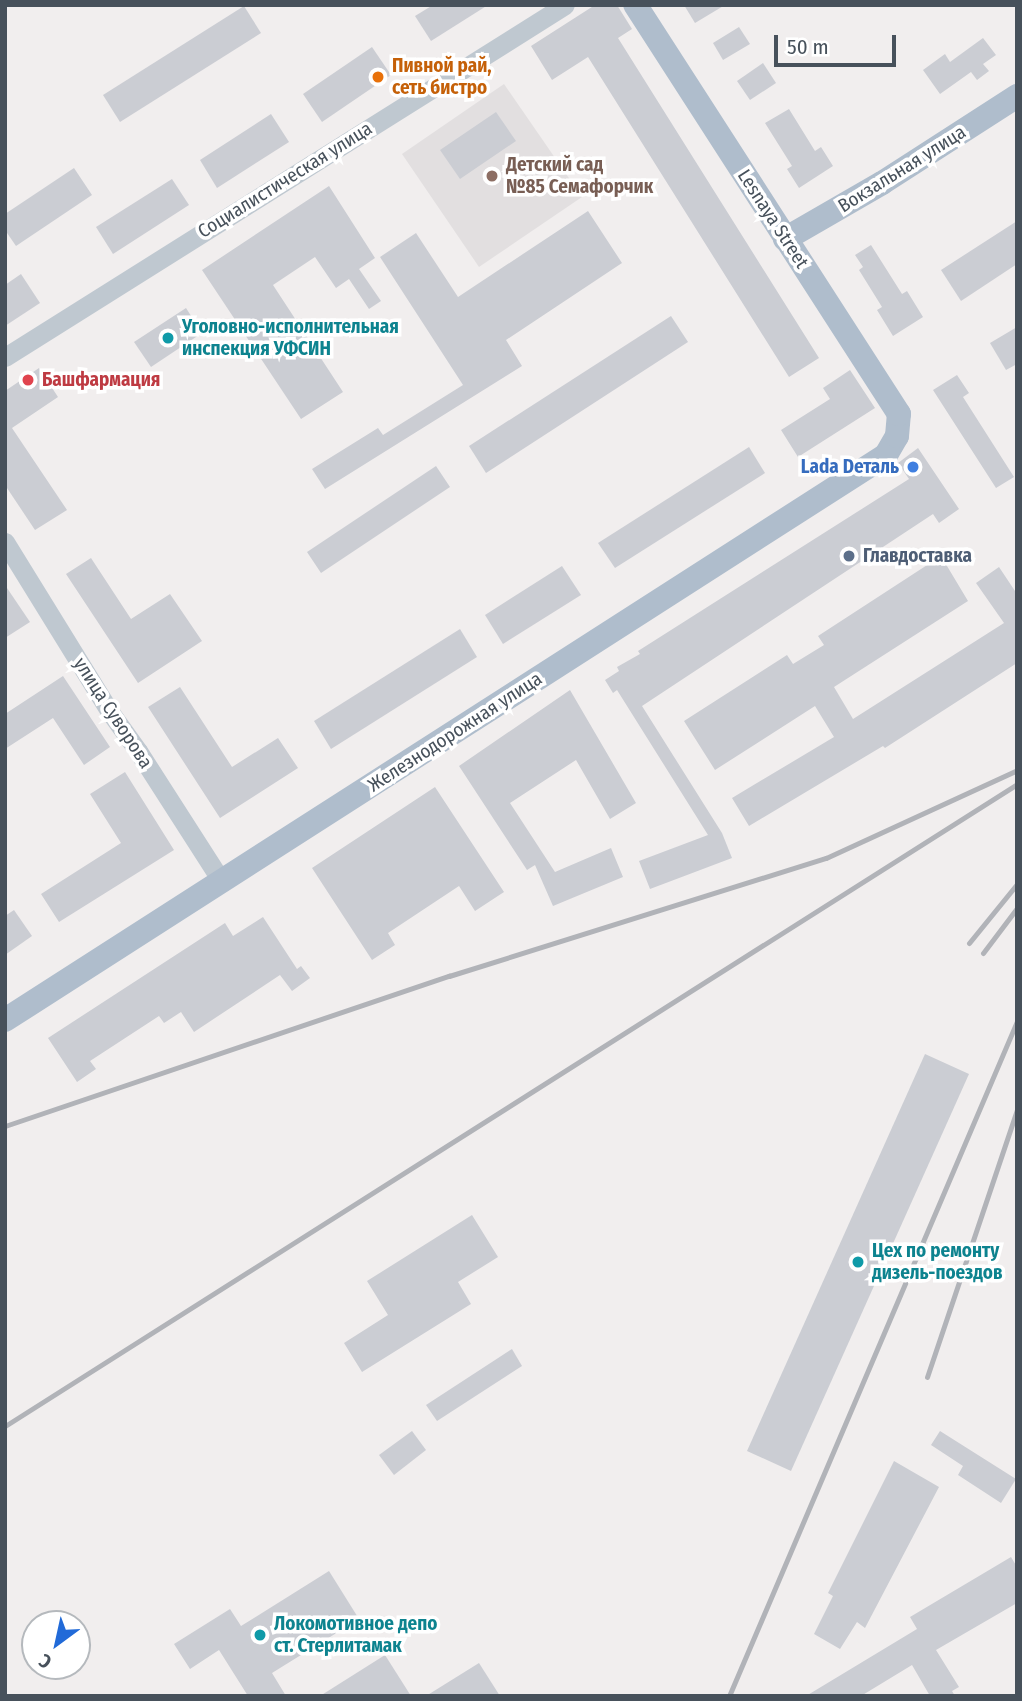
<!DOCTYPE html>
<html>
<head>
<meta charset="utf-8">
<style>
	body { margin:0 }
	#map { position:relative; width:1022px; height:1701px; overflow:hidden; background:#f1eeee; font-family:"Fira Sans Condensed",sans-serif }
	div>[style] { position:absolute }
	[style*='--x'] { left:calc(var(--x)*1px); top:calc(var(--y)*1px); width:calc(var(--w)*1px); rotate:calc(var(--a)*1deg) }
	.education>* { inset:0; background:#e2dfe0 }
	.building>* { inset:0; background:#cbcdd3 }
	.minor>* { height:19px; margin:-9.5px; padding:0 9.5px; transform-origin:9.5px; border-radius:9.5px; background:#bfc8d0 }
	.major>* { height:24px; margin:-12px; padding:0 12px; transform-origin:12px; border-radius:12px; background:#afbdcc }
	.rail>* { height:5px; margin:-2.5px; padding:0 2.5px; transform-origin:2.5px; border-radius:2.5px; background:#b1b3b8 }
	.dots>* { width:19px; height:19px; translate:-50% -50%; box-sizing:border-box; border:4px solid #fff; border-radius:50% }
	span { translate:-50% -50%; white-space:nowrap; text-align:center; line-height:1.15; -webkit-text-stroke:7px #fff; paint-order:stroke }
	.food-label { font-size:19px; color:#c56008; font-weight:700 }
	.left { translate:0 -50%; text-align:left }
	.education-label { font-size:19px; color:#785e54; font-weight:700 }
	.street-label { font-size:19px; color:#47515b }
	.culture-label { font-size:19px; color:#0d838f; font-weight:700 }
	.health-label { font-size:19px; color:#be3a42; font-weight:700 }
	.shop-label { font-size:19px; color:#366cbe; font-weight:700 }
	.right { translate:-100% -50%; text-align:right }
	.service-label { font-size:19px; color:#4e5e75; font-weight:700 }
	.frame { position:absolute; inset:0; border:7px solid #47515b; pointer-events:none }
	.north { position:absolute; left:21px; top:1610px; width:70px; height:70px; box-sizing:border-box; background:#fff; border:2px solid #b5b9bd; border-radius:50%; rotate:213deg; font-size:19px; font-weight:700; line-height:28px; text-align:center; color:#47515b }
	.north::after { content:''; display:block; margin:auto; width:24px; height:32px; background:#216ad8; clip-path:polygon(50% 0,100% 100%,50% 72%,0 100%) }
	.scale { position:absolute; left:774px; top:35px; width:122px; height:32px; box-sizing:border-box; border:4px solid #47515b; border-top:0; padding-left:9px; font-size:21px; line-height:24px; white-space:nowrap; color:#47515b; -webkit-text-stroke:5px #fff; paint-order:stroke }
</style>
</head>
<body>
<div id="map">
	<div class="education">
		<div style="clip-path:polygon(504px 84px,582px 197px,479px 267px,402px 154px)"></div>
	</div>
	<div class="building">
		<div style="clip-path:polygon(433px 5px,488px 5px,431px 41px,415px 16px)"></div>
		<div style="clip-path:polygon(595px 5px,617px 5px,632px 29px,618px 38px,819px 358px,789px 377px,588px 57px,552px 80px,531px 46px)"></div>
		<div style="clip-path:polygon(684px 5px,725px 5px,695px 23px)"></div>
		<div style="clip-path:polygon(244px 6px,261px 33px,120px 122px,103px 95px)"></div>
		<div style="clip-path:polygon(739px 27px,750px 44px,723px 60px,713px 43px)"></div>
		<div style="clip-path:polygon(983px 38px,996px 55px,983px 64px,989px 71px,977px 80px,971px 72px,940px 94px,923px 70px,945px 54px,950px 62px)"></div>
		<div style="clip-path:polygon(372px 47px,391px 75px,322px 122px,303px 94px)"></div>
		<div style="clip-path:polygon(763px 63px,776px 83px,750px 100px,737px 81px)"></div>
		<div style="clip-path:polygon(789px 109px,815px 151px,821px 147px,833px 166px,799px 188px,787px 169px,792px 166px,765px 123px)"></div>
		<div style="clip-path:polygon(496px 112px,516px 141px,460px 179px,440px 150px)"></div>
		<div style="clip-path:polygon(271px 114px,289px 142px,217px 188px,200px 160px)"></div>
		<div style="clip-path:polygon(74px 168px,92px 195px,16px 246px,5px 230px,5px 214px)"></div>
		<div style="clip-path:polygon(172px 179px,189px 205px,113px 254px,96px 227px)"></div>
		<div style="clip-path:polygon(329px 186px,375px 258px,359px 269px,381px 301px,369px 309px,349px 279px,336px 288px,315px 257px,273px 285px,343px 392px,301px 419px,202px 270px)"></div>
		<div style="clip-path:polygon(588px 211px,622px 263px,506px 340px,522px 366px,325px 489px,312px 469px,378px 428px,383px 435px,463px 385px,380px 257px,416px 233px,458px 297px)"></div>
		<div style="clip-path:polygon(1017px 221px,1017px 264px,961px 301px,941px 270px)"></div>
		<div style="clip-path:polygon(871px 245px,902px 294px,907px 291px,923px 317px,893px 336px,877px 310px,882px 307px,859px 270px,863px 267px,855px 255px)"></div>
		<div style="clip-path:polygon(21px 274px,40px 303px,5px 326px,5px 285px)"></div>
		<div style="clip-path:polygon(186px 308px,202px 333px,151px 367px,134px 342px)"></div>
		<div style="clip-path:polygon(671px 316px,688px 342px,486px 473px,469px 446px)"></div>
		<div style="clip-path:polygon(1017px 327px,1017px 364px,1006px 370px,990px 343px)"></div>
		<div style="clip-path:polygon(39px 368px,58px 397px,12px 428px,67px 510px,35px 530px,5px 485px,5px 391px)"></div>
		<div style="clip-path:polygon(850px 370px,875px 408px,798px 457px,781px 430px,830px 399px,823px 388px)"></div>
		<div style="clip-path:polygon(957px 375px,969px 393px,963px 397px,1014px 477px,996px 488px,933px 390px)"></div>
		<div style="clip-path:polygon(749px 447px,765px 473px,615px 568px,598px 543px)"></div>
		<div style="clip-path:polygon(918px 448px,959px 509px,939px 523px,933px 514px,642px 706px,722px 833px,732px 858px,650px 889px,639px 861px,708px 835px,617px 690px,613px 693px,605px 680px,619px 671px,617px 667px,640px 654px,638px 651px,909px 479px,898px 463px)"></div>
		<div style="clip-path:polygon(436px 466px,450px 487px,321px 573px,307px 552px)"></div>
		<div style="clip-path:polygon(941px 556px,968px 601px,834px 687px,853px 719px,1004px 623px,976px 583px,999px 567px,1017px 594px,1017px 663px,885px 748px,883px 746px,749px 826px,732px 798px,834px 737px,815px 706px,715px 770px,684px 721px,787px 655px,793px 664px,824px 645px,818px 636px)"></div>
		<div style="clip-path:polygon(91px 558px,131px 619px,170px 594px,202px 641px,138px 683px,66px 574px)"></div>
		<div style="clip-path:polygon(562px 566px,581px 595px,503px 644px,485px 615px)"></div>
		<div style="clip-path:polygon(5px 585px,30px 622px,5px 638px)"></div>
		<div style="clip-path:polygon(460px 629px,477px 657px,331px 749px,314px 721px)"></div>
		<div style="clip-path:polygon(63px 676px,110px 747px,84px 765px,53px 718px,5px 749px,5px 714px)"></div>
		<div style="clip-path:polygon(180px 687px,232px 767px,278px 738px,298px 768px,220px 818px,148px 707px)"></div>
		<div style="clip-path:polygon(570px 690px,636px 803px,610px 819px,576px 760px,510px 803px,555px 872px,611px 848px,623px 877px,553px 906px,535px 865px,527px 870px,459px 766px)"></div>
		<div style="clip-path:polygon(125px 772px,174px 850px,59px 922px,41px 894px,121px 843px,90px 794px)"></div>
		<div style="clip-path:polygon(435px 787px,504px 892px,475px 911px,459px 886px,388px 933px,395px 945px,372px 960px,312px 868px)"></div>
		<div style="clip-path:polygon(14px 910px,32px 936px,5px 955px,5px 916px)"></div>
		<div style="clip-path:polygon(263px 917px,297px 969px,301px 966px,310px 978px,292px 991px,280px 975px,194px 1032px,181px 1012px,164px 1023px,159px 1016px,90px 1061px,96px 1069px,77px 1082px,48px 1038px,225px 923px,233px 936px)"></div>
		<div style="clip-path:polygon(925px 1054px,969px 1074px,791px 1471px,747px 1451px)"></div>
		<div style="clip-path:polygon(472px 1215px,498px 1257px,458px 1282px,471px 1304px,362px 1372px,344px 1343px,388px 1315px,367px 1281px)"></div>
		<div style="clip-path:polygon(512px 1349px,522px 1366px,437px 1421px,426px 1405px)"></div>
		<div style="clip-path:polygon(412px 1431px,426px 1450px,394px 1475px,379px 1455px)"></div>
		<div style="clip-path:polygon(940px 1431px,1016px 1479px,1001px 1503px,958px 1475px,963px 1466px,931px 1445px)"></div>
		<div style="clip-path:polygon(894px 1461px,939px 1487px,865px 1628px,857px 1622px,840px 1649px,814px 1634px,833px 1596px,828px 1593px)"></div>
		<div style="clip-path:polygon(1011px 1557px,1017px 1567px,1017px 1603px,936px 1650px,959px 1687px,952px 1691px,955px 1696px,930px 1696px,912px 1665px,861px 1696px,806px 1696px,917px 1629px,910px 1617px)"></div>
		<div style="clip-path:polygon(329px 1571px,359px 1619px,272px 1673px,286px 1696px,248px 1696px,219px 1650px,190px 1669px,174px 1644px,230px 1609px,241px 1626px)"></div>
		<div style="clip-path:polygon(385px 1655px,411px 1696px,320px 1696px)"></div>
		<div style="clip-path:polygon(479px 1663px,500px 1696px,426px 1696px)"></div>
	</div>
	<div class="minor">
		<div style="--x:5;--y:357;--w:661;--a:-32.15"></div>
		<div style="--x:5;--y:542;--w:200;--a:58.3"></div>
		<div style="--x:110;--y:712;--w:48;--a:54.3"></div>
		<div style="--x:138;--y:751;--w:156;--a:57.3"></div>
	</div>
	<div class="major">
		<div style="--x:785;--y:239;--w:112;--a:-30"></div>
		<div style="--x:882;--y:183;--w:161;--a:-32.8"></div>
		<div style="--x:5;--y:1020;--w:1047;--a:-32.67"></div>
		<div style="--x:886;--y:455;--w:22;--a:-60"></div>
		<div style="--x:897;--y:436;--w:22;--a:-85"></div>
		<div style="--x:899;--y:414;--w:487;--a:-122.8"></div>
	</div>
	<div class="rail">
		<div style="--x:969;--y:943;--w:76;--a:-50.9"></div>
		<div style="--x:983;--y:953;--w:56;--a:-52.9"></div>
		<div style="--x:5;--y:1126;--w:469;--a:-18.7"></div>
		<div style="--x:449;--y:976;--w:395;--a:-17.4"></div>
		<div style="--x:826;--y:858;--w:210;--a:-24.7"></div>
		<div style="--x:927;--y:1377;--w:283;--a:-71.4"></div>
		<div style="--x:5;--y:1426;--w:1198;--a:-32.39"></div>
		<div style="--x:729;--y:1696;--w:734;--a:-66.89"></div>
	</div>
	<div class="dots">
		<div style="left:378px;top:77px;background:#e8710a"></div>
		<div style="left:492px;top:176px;background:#8d6e63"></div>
		<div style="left:168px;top:338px;background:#0f9aa8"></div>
		<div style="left:28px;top:380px;background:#e0444e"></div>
		<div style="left:913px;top:467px;background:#3f7fe0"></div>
		<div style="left:849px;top:556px;background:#5c6f8a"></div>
		<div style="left:858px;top:1262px;background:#0f9aa8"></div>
		<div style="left:260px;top:1635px;background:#0f9aa8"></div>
	</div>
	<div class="food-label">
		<span class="left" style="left:392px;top:77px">Пивной рай,<br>сеть бистро</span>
	</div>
	<div class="education-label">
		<span class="left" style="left:506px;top:176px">Детский сад<br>№85 Семафорчик</span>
	</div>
	<div class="street-label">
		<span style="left:902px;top:169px;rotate:-32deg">Вокзальная улица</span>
		<span style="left:285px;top:180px;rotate:-32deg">Социалистическая улица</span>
		<span style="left:773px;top:219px;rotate:57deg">Lesnaya Street</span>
		<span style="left:113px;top:713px;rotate:57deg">улица Суворова</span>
		<span style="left:455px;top:732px;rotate:-33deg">Железнодорожная улица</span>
	</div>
	<div class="culture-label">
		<span class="left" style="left:182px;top:338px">Уголовно-исполнительная<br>инспекция УФСИН</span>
		<span class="left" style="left:872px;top:1262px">Цех по ремонту<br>дизель-поездов</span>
		<span class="left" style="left:274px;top:1635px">Локомотивное депо<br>ст. Стерлитамак</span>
	</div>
	<div class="health-label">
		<span class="left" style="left:42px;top:380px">Башфармация</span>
	</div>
	<div class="shop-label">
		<span class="right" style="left:899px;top:467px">Lada Dеталь</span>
	</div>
	<div class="service-label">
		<span class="left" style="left:863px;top:556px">Главдоставка</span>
	</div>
	<div class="frame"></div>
	<div class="north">С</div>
	<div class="scale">50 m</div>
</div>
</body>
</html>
